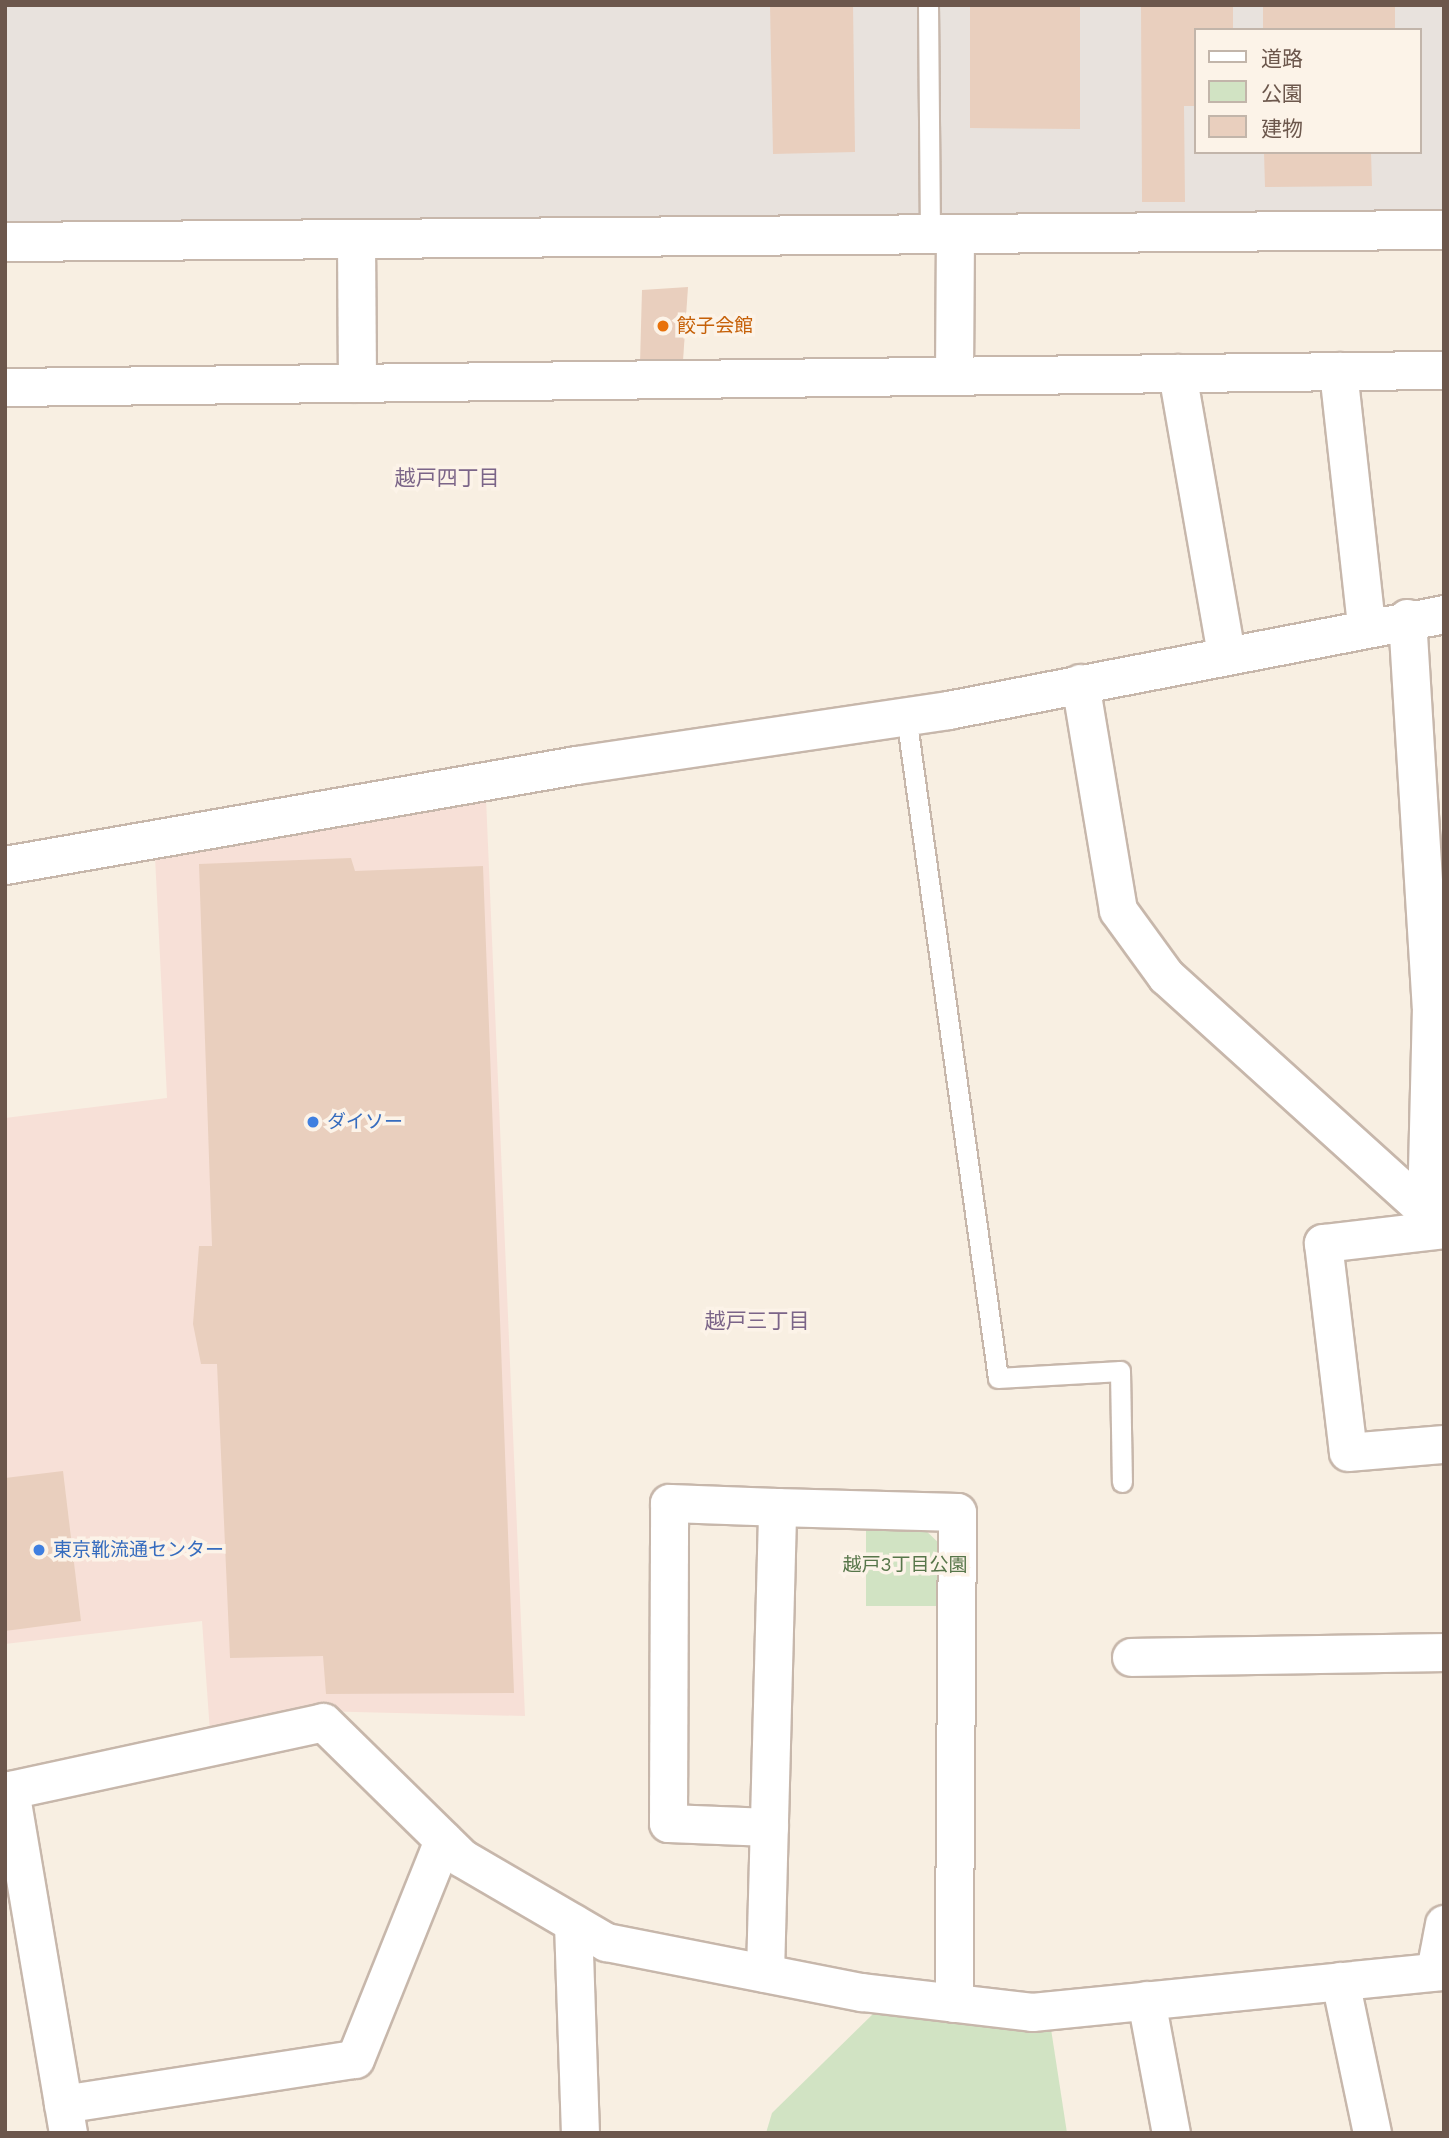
<!DOCTYPE html>
<html>
<head>
<meta charset="utf-8">
<style>
	body { margin:0 }
	#map { position:relative; width:1449px; height:2138px; overflow:hidden; background:#f8efe2; font-family:"Work Sans","Noto Sans JP",sans-serif }
	div>[style] { position:absolute }
	[style*='--x'] { left:calc(var(--x)*1px); top:calc(var(--y)*1px); width:calc(var(--w)*1px); rotate:calc(var(--a)*1deg) }
	.commercial>* { inset:0; background:#f7e0d7 }
	.industrial>* { inset:0; background:#e8e2dd }
	.green>* { inset:0; background:#d1e3c3 }
	.building>* { inset:0; background:#e9cfbe }
	.roads { filter:drop-shadow(2px 0 #c7b7ab) drop-shadow(-2px 0 #c7b7ab) drop-shadow(0 2px #c7b7ab) drop-shadow(0 -2px #c7b7ab) }
	.service>* { height:19px; margin:-9.5px; padding:0 9.5px; transform-origin:9.5px; border-radius:9.5px; background:#fff }
	.minor>* { height:37px; margin:-18.5px; padding:0 18.5px; transform-origin:18.5px; border-radius:18.5px; background:#fff }
	.tertiary>* { height:38px; margin:-19px; padding:0 19px; transform-origin:19px; border-radius:19px; background:#fff }
	.dots>* { width:19px; height:19px; translate:-50% -50%; box-sizing:border-box; border:4px solid #fcf3e8; border-radius:50% }
	span { translate:-50% -50%; white-space:nowrap; text-align:center; line-height:1.15; -webkit-text-stroke:7px #fcf3e8; paint-order:stroke }
	.food-label { font-size:19px; color:#c56008 }
	.left { translate:0 -50%; text-align:left }
	.shop-label { font-size:19px; color:#366cbe }
	.park-label { font-size:19px; color:#57764a }
	.neighbourhood-label { font-size:21px; color:#7b6588 }
	.frame { position:absolute; inset:0; border:7px solid #6c574c; pointer-events:none }
	.legend { position:absolute; left:1194px; top:28px; width:228px; height:126px; box-sizing:border-box; background:#fcf3e8; border:2px solid #c2b5aa; margin:0; padding:9px 12px; list-style:none; font-size:21px; color:#6c574c }
	.legend li { display:flex; align-items:center; gap:14px; height:35px }
	.legend b { width:35px; border:2px solid #c2b5aa }
</style>
</head>
<body>
<div id="map">
	<div class="commercial">
		<div style="clip-path:polygon(486px 798px,525px 1716px,314px 1711px,210px 1732px,202px 1621px,5px 1644px,5px 1118px,167px 1098px,155px 857px)"></div>
	</div>
	<div class="industrial">
		<div style="clip-path:polygon(evenodd,5px 5px,1444px 5px,1444px 215px,5px 225px,5px 5px,1195px 30px,1419px 30px,1419px 152px,1195px 152px,1195px 30px)"></div>
	</div>
	<div class="green">
		<div style="clip-path:polygon(866px 1524px,921px 1526px,944px 1548px,942px 1606px,866px 1606px)"></div>
		<div style="clip-path:polygon(876px 2011px,1051px 2029px,1067px 2133px,766px 2133px,772px 2113px)"></div>
	</div>
	<div class="building">
		<div style="clip-path:polygon(770px 5px,853px 5px,855px 152px,773px 154px)"></div>
		<div style="clip-path:polygon(970px 5px,1080px 5px,1080px 129px,970px 128px)"></div>
		<div style="clip-path:polygon(1141px 5px,1233px 5px,1233px 30px,1195px 30px,1195px 106px,1184px 106px,1185px 202px,1142px 202px)"></div>
		<div style="clip-path:polygon(1263px 5px,1395px 5px,1395px 30px,1263px 30px)"></div>
		<div style="clip-path:polygon(1264px 152px,1371px 152px,1372px 186px,1265px 187px)"></div>
		<div style="clip-path:polygon(688px 287px,683px 361px,640px 363px,642px 290px)"></div>
		<div style="clip-path:polygon(351px 858px,355px 871px,483px 866px,514px 1693px,326px 1694px,323px 1656px,230px 1658px,217px 1364px,201px 1364px,193px 1324px,199px 1246px,212px 1246px,199px 864px)"></div>
		<div style="clip-path:polygon(63px 1471px,81px 1621px,5px 1631px,5px 1478px)"></div>
	</div>
	<div class="roads">
		<div class="service">
			<div style="--x:928;--y:5;--w:228;--a:89.5"></div>
			<div style="--x:906;--y:716;--w:668;--a:82.09"></div>
			<div style="--x:998;--y:1378;--w:122;--a:-3.3"></div>
			<div style="--x:1120;--y:1371;--w:111;--a:89"></div>
		</div>
		<div class="minor">
			<div style="--x:356;--y:239;--w:144;--a:89.6"></div>
			<div style="--x:1338;--y:371;--w:256;--a:83.7"></div>
			<div style="--x:1177;--y:373;--w:285;--a:80.1"></div>
			<div style="--x:954;--y:376;--w:143;--a:-89.6"></div>
			<div style="--x:5;--y:387;--w:1439;--a:-0.68"></div>
			<div style="--x:1407;--y:618;--w:389;--a:86.5"></div>
			<div style="--x:1431;--y:1006;--w:206;--a:91.4"></div>
			<div style="--x:1080;--y:683;--w:230;--a:80.5"></div>
			<div style="--x:1118;--y:910;--w:82;--a:54"></div>
			<div style="--x:1166;--y:976;--w:375;--a:42.1"></div>
			<div style="--x:5;--y:865;--w:580;--a:-9.93"></div>
			<div style="--x:576;--y:765;--w:376;--a:-8.4"></div>
			<div style="--x:948;--y:710;--w:505;--a:-10.95"></div>
			<div style="--x:1444;--y:1229;--w:122;--a:173.4"></div>
			<div style="--x:1323;--y:1243;--w:210;--a:83.2"></div>
			<div style="--x:1348;--y:1452;--w:96;--a:-4.8"></div>
			<div style="--x:1131;--y:1657;--w:313;--a:-0.9"></div>
			<div style="--x:10;--y:1790;--w:348;--a:80.4"></div>
			<div style="--x:5;--y:1791;--w:325;--a:-12.2"></div>
			<div style="--x:323;--y:1722;--w:194;--a:44.4"></div>
			<div style="--x:462;--y:1858;--w:167;--a:30.3"></div>
			<div style="--x:606;--y:1942;--w:261;--a:11.1"></div>
			<div style="--x:862;--y:1992;--w:171;--a:6.7"></div>
			<div style="--x:1032;--y:2012;--w:414;--a:-5.7"></div>
			<div style="--x:769;--y:1827;--w:101;--a:-177.7"></div>
			<div style="--x:668;--y:1823;--w:320;--a:-89.8"></div>
			<div style="--x:669;--y:1503;--w:108;--a:2.1"></div>
			<div style="--x:573;--y:1923;--w:210;--a:88.1"></div>
			<div style="--x:1435;--y:1971;--w:48;--a:-79.2"></div>
			<div style="--x:765;--y:1973;--w:466;--a:-88.5"></div>
			<div style="--x:777;--y:1507;--w:180;--a:1.6"></div>
			<div style="--x:957;--y:1512;--w:491;--a:90.4"></div>
			<div style="--x:1340;--y:1981;--w:155;--a:78.1"></div>
			<div style="--x:1146;--y:2000;--w:135;--a:79.4"></div>
			<div style="--x:63;--y:2104;--w:295;--a:-8.8"></div>
			<div style="--x:355;--y:2059;--w:236;--a:-68.1"></div>
		</div>
		<div class="tertiary">
			<div style="--x:5;--y:242;--w:1439;--a:-0.48"></div>
		</div>
	</div>
	<div class="dots">
		<div style="left:663px;top:326px;background:#e8710a"></div>
		<div style="left:313px;top:1122px;background:#3f7fe0"></div>
		<div style="left:39px;top:1550px;background:#3f7fe0"></div>
	</div>
	<div class="food-label">
		<span class="left" style="left:677px;top:326px">餃子会館</span>
	</div>
	<div class="shop-label">
		<span class="left" style="left:327px;top:1122px">ダイソー</span>
		<span class="left" style="left:53px;top:1550px">東京靴流通センター</span>
	</div>
	<div class="park-label">
		<span style="left:905px;top:1565px">越戸3丁目公園</span>
	</div>
	<div class="neighbourhood-label">
		<span style="left:447px;top:478px">越戸四丁目</span>
		<span style="left:757px;top:1321px">越戸三丁目</span>
	</div>
	<div class="frame"></div>
	<ul class="legend">
	<li><b style="height:9px;background:#fff"></b>道路</li>
	<li><b style="height:19px;background:#d1e3c3"></b>公園</li>
	<li><b style="height:19px;background:#e9cfbe"></b>建物</li>
	</ul>
</div>
</body>
</html>
